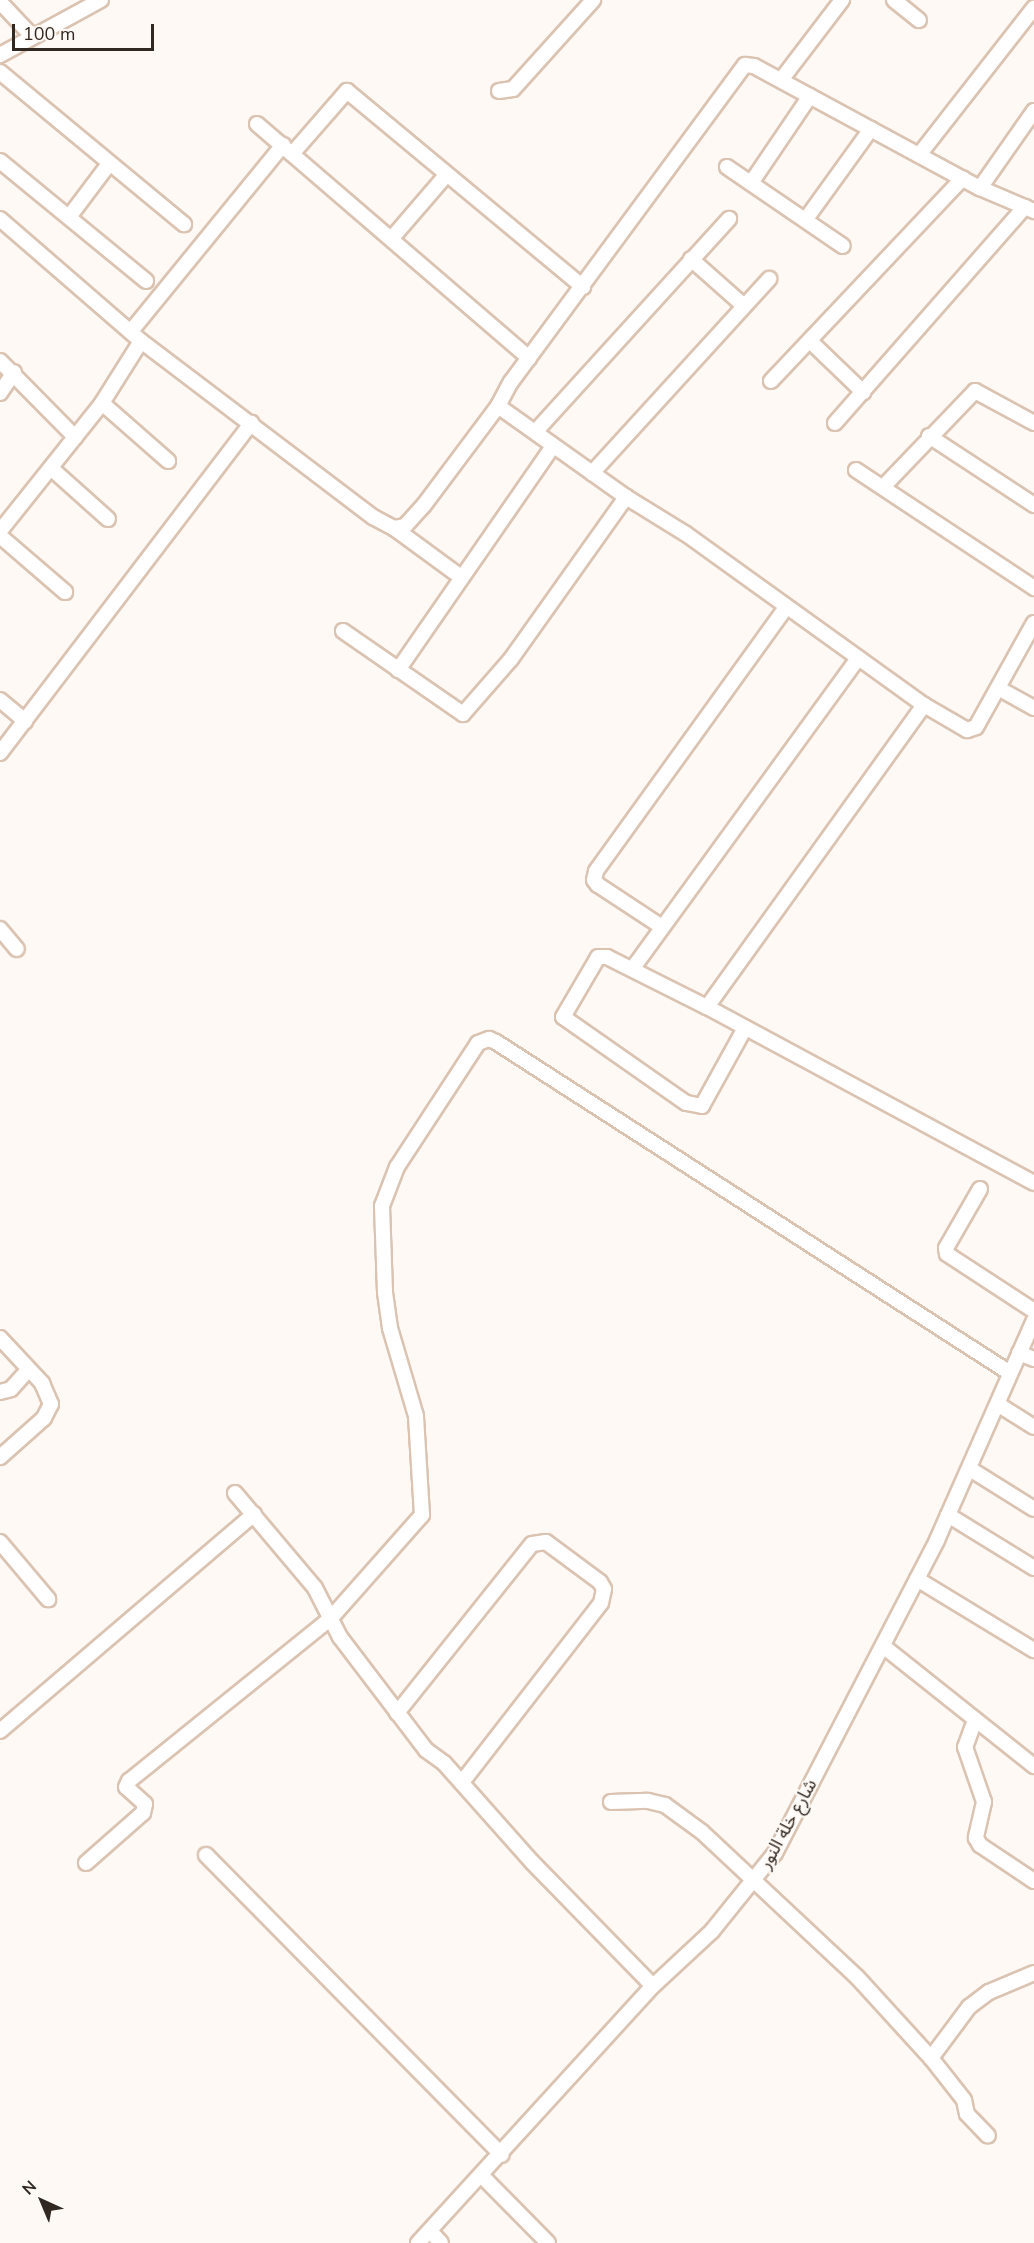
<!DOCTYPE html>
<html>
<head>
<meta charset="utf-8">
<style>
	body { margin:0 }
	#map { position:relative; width:1034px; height:2243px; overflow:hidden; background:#fef9f5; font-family:"Nunito Sans","Noto Sans Arabic",sans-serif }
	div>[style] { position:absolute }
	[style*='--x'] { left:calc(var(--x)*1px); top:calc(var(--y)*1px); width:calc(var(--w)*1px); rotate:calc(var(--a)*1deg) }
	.roads { filter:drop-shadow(2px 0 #dbc3b2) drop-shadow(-2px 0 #dbc3b2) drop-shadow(0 2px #dbc3b2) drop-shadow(0 -2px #dbc3b2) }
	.minor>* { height:14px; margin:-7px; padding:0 7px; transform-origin:7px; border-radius:7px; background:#fff }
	span { translate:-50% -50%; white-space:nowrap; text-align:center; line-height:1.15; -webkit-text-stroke:4.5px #fef9f5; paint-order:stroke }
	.street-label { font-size:18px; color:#312822 }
	.north { position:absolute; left:12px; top:2171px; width:60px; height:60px; -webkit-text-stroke:4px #fef9f5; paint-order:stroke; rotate:316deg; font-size:16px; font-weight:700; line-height:24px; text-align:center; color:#312822 }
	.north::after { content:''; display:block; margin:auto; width:21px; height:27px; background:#312822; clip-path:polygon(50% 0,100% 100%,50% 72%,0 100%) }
	.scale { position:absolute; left:12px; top:24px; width:142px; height:27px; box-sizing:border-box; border:3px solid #312822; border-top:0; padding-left:8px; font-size:18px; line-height:21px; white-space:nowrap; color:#312822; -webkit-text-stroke:4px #fef9f5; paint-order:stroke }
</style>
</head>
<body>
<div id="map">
	<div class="roads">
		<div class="minor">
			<div style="--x:894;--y:0;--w:32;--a:39"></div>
			<div style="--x:0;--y:2;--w:47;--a:46.7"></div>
			<div style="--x:0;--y:55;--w:115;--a:-28.6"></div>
			<div style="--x:0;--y:72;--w:239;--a:39.6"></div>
			<div style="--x:781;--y:80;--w:101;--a:-52.7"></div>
			<div style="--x:499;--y:91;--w:14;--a:-8"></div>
			<div style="--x:513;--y:89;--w:120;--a:-48"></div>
			<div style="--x:257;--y:124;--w:359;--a:40.7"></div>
			<div style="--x:292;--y:154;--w:84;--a:-48.9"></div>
			<div style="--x:347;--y:91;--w:307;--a:39.7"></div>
			<div style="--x:919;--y:155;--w:187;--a:-52"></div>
			<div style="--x:0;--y:161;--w:189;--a:39.4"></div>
			<div style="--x:727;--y:167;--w:140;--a:34.3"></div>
			<div style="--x:751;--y:183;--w:105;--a:-55.9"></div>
			<div style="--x:980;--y:188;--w:94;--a:-55"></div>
			<div style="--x:69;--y:217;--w:66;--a:-53"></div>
			<div style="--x:0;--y:219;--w:186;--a:40.9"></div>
			<div style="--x:141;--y:341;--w:291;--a:37.2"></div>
			<div style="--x:373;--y:517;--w:24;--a:28"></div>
			<div style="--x:394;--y:528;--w:11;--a:-10"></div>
			<div style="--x:405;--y:526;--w:28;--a:-48"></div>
			<div style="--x:424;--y:505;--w:124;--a:-53.2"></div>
			<div style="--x:498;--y:406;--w:157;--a:35.4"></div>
			<div style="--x:626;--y:497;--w:70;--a:31.7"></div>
			<div style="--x:686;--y:534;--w:293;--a:35.7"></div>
			<div style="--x:924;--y:705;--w:50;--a:30.2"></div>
			<div style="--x:967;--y:730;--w:9;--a:-18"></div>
			<div style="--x:976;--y:727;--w:119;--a:-60.9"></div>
			<div style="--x:806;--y:219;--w:111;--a:-54.2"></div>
			<div style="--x:392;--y:238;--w:84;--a:-49.3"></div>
			<div style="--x:691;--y:259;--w:69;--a:41.5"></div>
			<div style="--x:132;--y:330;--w:239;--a:-50.8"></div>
			<div style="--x:810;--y:341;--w:74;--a:43.9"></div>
			<div style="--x:0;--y:361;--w:107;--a:45.4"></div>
			<div style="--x:771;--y:381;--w:279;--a:-46.6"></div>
			<div style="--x:0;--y:393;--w:25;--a:-56"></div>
			<div style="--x:102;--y:403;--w:88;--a:41.3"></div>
			<div style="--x:498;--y:406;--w:27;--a:-62"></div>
			<div style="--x:511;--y:382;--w:394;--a:-53.6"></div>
			<div style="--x:745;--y:65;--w:9;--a:6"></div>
			<div style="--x:754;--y:66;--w:257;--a:28.4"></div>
			<div style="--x:980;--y:188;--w:59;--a:23.1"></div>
			<div style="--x:835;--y:423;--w:288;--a:-48.7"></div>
			<div style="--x:536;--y:431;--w:287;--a:-47.7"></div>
			<div style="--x:929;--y:436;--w:126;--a:33.3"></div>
			<div style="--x:52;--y:469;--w:75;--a:41.8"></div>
			<div style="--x:856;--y:470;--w:214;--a:33.5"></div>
			<div style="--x:592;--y:473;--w:263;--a:-47.6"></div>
			<div style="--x:883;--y:487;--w:133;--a:-46.2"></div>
			<div style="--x:975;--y:391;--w:67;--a:28.5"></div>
			<div style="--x:394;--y:528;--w:84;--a:36.3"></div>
			<div style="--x:0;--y:531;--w:164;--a:-51.4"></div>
			<div style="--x:102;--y:403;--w:73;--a:-57.8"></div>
			<div style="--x:0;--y:536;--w:86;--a:40.7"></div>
			<div style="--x:343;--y:631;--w:146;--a:34.7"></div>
			<div style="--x:463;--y:714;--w:73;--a:-48.9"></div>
			<div style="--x:511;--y:659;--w:199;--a:-54.6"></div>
			<div style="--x:398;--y:670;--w:272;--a:-55.3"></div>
			<div style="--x:998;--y:688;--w:41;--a:29.1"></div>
			<div style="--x:0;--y:700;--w:33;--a:40"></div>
			<div style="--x:0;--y:753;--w:415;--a:-52.7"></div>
			<div style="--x:662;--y:927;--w:77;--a:-146.7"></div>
			<div style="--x:598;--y:885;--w:6;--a:-129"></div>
			<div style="--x:594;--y:880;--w:9;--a:-77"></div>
			<div style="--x:596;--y:871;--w:324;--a:-54.2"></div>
			<div style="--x:0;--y:929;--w:26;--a:50"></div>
			<div style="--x:633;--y:968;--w:383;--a:-54"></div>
			<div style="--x:707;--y:1007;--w:372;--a:-54.3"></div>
			<div style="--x:745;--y:1028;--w:89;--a:118.9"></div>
			<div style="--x:702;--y:1106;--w:16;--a:-169"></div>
			<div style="--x:686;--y:1103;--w:150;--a:-145"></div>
			<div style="--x:563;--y:1017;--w:69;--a:-59.7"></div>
			<div style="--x:598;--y:957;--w:9;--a:0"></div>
			<div style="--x:607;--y:957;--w:112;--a:26.6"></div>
			<div style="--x:707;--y:1007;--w:371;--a:28.3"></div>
			<div style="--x:980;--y:1189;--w:68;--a:120"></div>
			<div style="--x:946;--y:1248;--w:6;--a:81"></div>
			<div style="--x:947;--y:1254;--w:104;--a:33.2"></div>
			<div style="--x:0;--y:1338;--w:62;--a:47"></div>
			<div style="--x:42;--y:1383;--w:23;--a:67"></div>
			<div style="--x:51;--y:1404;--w:16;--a:117"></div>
			<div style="--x:44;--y:1418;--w:59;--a:138.4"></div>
			<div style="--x:1019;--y:1353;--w:16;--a:22"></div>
			<div style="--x:0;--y:1392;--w:11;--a:-15"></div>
			<div style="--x:11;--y:1389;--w:25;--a:-48"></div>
			<div style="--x:999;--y:1405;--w:41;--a:32.2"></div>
			<div style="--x:970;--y:1469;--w:75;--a:32"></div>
			<div style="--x:235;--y:1493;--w:124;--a:49.9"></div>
			<div style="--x:315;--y:1588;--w:55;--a:63"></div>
			<div style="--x:340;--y:1637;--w:142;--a:52.7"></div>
			<div style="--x:426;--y:1750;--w:22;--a:36"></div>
			<div style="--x:444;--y:1763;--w:132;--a:48.4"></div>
			<div style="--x:532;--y:1862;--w:173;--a:45.7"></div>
			<div style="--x:948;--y:1515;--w:101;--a:31.6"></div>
			<div style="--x:0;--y:1542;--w:75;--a:49.9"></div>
			<div style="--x:917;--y:1579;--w:137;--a:31.3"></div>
			<div style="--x:883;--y:1646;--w:193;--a:38.5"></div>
			<div style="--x:397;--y:1713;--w:216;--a:-51.4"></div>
			<div style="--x:532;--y:1544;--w:14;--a:-8"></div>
			<div style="--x:546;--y:1542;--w:67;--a:36.5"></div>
			<div style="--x:600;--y:1582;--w:8;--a:60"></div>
			<div style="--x:604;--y:1589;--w:14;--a:102"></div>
			<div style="--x:601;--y:1603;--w:227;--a:127.8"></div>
			<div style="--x:975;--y:1720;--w:29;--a:110"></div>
			<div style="--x:965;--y:1747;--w:58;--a:70.9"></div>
			<div style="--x:984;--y:1802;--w:37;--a:103"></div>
			<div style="--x:976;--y:1838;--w:8;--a:60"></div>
			<div style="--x:980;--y:1845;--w:65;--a:33.7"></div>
			<div style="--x:0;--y:1731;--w:334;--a:-40.5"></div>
			<div style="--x:611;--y:1802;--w:37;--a:-2"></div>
			<div style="--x:648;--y:1801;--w:17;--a:13"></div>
			<div style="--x:665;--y:1805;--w:46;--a:36.1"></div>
			<div style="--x:702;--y:1832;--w:212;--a:43.1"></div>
			<div style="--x:857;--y:1977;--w:110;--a:47.6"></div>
			<div style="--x:931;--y:2058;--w:53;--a:51.8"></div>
			<div style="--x:964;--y:2100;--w:14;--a:78"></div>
			<div style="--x:967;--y:2114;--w:30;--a:46"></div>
			<div style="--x:206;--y:1855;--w:421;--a:45.4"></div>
			<div style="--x:86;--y:1863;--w:76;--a:-41.3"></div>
			<div style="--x:143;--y:1813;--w:9;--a:-77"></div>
			<div style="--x:145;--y:1804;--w:25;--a:-138"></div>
			<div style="--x:126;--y:1787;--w:7;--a:-63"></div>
			<div style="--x:129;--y:1781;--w:258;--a:-38.9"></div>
			<div style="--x:330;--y:1619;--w:139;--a:-48.5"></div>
			<div style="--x:422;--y:1515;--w:99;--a:-93.5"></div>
			<div style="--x:416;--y:1416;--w:92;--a:-106.5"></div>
			<div style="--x:390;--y:1328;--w:36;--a:-98"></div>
			<div style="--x:385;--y:1292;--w:86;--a:-92"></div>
			<div style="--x:382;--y:1206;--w:42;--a:-69"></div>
			<div style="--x:397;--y:1167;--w:148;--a:-56.8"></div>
			<div style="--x:478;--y:1043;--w:12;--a:-20"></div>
			<div style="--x:489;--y:1039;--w:8;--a:23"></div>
			<div style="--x:496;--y:1042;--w:611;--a:32.78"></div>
			<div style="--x:931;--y:2058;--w:64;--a:-53.3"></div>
			<div style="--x:969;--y:2007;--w:25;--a:-37"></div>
			<div style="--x:989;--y:1992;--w:49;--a:-22.9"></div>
			<div style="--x:482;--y:2176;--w:94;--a:45.4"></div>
			<div style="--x:430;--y:2231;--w:16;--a:47"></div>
			<div style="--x:418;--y:2243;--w:348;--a:-47.6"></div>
			<div style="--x:653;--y:1986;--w:81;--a:-43"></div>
			<div style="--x:712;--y:1931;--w:100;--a:-51.1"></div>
			<div style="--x:775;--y:1853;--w:352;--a:-62.6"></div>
			<div style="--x:937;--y:1540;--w:240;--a:-66.2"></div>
		</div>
	</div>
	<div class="street-label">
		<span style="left:788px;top:1824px;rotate:-61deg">شارع خلة النور</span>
	</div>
	<div class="north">N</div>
	<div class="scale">100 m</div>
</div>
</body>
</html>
